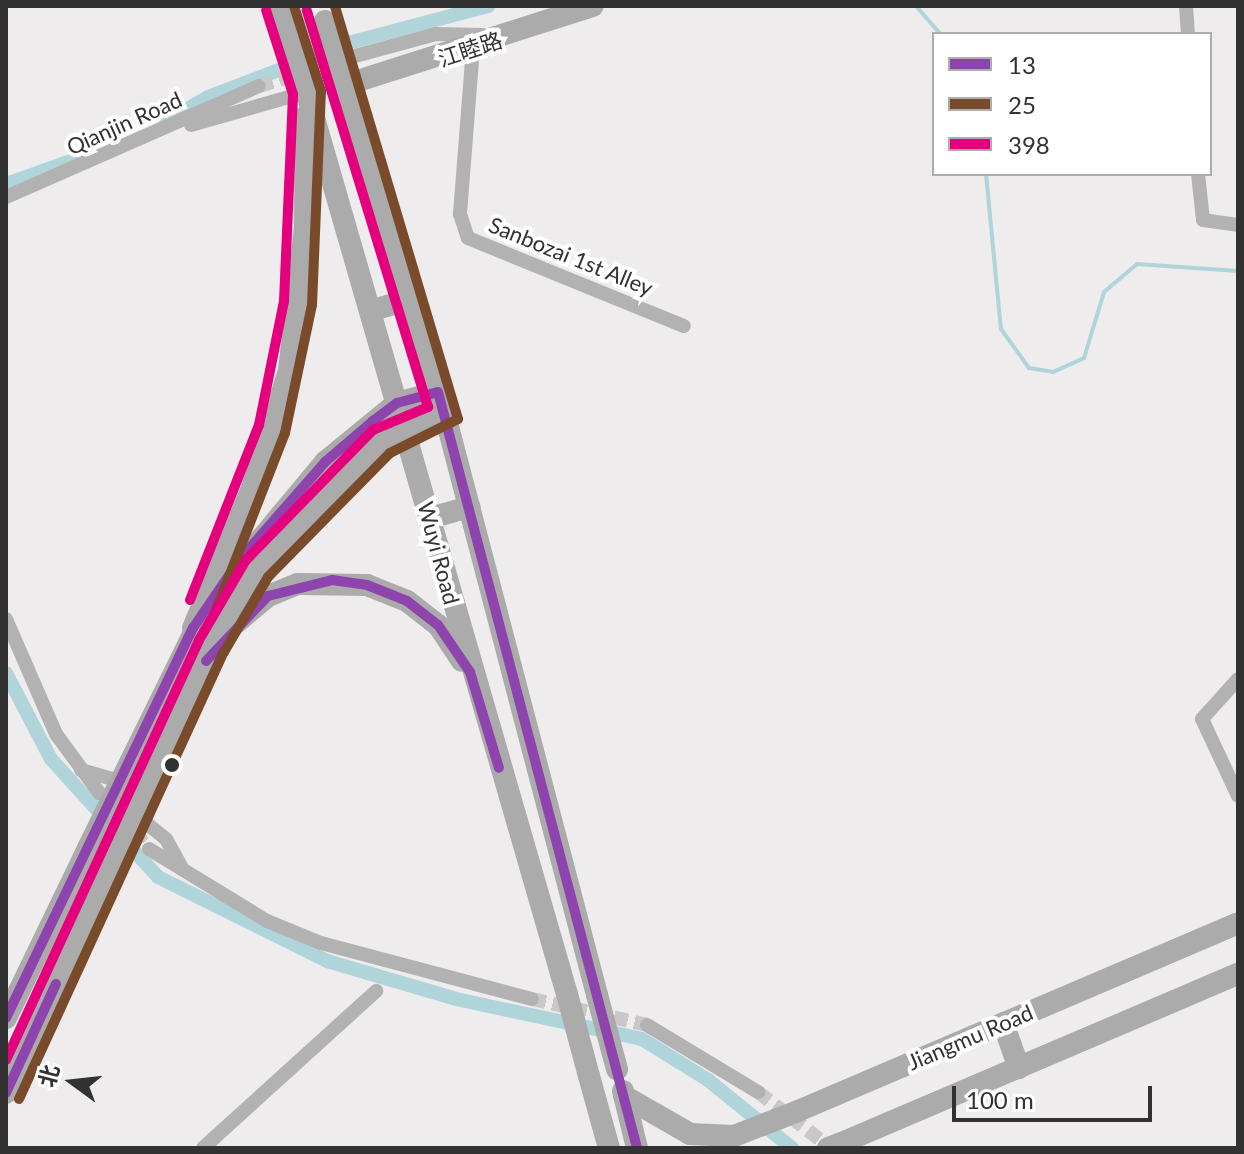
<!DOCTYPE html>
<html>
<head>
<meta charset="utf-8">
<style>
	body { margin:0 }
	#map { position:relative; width:1244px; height:1154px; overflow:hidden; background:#efecee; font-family:Lato,"Noto Sans SC",sans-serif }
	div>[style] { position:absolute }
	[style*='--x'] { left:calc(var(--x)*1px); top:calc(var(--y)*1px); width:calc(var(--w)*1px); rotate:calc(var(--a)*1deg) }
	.stream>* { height:4px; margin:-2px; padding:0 2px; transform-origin:2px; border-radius:2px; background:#afd4da }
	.canal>* { height:14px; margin:-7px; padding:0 7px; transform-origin:7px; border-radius:7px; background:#afd4da }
	.street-tunnel>* { height:14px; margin-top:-7px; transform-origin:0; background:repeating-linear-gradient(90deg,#c9c7c9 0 14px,transparent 0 21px) }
	.street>* { height:14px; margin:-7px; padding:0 7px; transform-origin:7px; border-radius:7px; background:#b3b2b2 }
	.primary>* { height:22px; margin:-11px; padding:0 11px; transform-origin:11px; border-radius:11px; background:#ababab }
	.primary-bridge>* { height:22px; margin:-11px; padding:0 11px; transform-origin:11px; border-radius:11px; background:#ababab }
	.bus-1>* { height:10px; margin:-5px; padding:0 5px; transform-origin:5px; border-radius:5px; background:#8e44ad }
	.bus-2>* { height:10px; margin:-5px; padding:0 5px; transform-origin:5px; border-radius:5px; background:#7a4b2a }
	.bus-3>* { height:10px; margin:-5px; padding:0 5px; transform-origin:5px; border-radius:5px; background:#e5007d }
	.dots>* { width:22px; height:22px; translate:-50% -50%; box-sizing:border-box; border:4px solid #fff; border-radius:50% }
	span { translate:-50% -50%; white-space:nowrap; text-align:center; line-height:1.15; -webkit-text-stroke:8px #fff; paint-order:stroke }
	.street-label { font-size:22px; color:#333233 }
	.frame { position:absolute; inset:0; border:8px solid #333233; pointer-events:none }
	.legend { position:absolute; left:932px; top:32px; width:280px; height:144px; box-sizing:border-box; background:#fff; border:2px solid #adadad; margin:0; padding:10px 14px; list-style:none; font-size:24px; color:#333233 }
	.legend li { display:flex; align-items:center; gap:16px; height:40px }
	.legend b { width:40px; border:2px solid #adadad }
	.north { position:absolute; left:32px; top:1042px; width:80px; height:80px; -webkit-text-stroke:6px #fff; paint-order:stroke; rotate:285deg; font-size:22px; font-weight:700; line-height:32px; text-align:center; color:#333233 }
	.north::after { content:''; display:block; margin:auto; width:28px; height:36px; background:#333233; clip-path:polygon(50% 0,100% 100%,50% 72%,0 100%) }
	.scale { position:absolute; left:952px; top:1086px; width:200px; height:36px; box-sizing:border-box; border:4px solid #333233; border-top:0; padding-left:10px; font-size:24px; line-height:28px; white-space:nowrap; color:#333233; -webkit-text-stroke:6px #fff; paint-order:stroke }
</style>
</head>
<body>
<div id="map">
	<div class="stream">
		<div style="--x:916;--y:6;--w:37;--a:49"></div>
		<div style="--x:986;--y:174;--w:156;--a:84.5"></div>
		<div style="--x:1001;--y:329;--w:48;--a:54.3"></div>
		<div style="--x:1029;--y:368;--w:24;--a:9"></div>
		<div style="--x:1053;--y:372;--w:34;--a:-24"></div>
		<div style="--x:1084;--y:358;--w:69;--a:-73.1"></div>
		<div style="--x:1104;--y:292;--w:43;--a:-40.3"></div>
		<div style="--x:1137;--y:264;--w:101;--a:4"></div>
	</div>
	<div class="canal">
		<div style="--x:166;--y:121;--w:48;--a:-29.7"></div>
		<div style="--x:208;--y:97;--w:154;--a:-20.9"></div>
		<div style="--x:352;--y:42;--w:141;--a:-14.8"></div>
		<div style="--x:6;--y:184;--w:87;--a:-19.5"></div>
		<div style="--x:6;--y:673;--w:97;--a:62.4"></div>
		<div style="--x:51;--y:759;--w:159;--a:47.8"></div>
		<div style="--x:158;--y:877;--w:189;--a:26.4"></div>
		<div style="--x:327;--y:961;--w:134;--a:16.4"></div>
		<div style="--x:456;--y:999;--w:190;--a:12.1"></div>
		<div style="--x:642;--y:1039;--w:78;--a:31.8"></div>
		<div style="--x:708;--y:1080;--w:108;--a:39"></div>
	</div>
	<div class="street-tunnel">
		<div style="--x:259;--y:86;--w:88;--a:-17.2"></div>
		<div style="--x:106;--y:801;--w:64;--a:48.1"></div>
		<div style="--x:532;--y:999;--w:118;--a:12.7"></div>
		<div style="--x:758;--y:1092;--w:92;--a:37.5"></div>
	</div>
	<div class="street">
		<div style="--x:1186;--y:6;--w:28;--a:86"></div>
		<div style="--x:473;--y:48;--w:167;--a:94.5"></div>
		<div style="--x:460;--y:214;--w:25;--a:72"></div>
		<div style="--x:468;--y:238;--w:233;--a:22.2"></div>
		<div style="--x:355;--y:56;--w:84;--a:-15.2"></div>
		<div style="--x:436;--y:34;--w:47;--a:1.2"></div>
		<div style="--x:191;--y:125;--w:121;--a:-15.9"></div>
		<div style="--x:1198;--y:174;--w:46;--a:83.8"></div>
		<div style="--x:1203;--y:220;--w:35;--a:8"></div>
		<div style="--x:6;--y:197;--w:276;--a:-23.7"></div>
		<div style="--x:6;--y:619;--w:125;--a:66.5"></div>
		<div style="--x:56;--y:734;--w:74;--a:53.7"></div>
		<div style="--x:1238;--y:679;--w:54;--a:132"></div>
		<div style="--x:1202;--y:719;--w:85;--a:64.9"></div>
		<div style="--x:81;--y:770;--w:41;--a:15.8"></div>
		<div style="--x:135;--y:814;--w:40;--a:39"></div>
		<div style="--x:166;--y:839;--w:35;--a:61"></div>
		<div style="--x:149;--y:849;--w:138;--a:31.4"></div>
		<div style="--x:267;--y:921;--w:58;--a:22.2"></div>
		<div style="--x:321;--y:943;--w:218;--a:14.9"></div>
		<div style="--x:647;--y:1025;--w:130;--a:31.1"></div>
		<div style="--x:203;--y:1148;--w:234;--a:-42.2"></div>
	</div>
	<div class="primary">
		<div style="--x:279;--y:6;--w:29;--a:72"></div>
		<div style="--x:342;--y:76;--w:354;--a:73.1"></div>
		<div style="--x:445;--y:415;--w:600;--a:75.31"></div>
		<div style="--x:345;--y:85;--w:260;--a:-17.7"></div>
		<div style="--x:306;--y:90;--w:941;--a:73.9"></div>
		<div style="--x:370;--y:311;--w:42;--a:-16.7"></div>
		<div style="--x:430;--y:518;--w:41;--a:-15.8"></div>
		<div style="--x:221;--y:587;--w:163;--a:-50.2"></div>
		<div style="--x:325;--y:462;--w:93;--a:-39.3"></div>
		<div style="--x:397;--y:403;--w:42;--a:-15"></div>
		<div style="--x:193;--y:628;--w:152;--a:-67.1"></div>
		<div style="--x:252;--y:488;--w:123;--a:-72.5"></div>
		<div style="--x:289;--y:371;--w:147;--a:-83.7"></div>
		<div style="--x:305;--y:225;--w:109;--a:-89.5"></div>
		<div style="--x:230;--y:628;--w:50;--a:-40.1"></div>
		<div style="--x:268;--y:596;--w:32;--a:-22"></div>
		<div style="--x:298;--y:584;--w:69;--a:0.8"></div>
		<div style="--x:367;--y:585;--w:43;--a:21.8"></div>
		<div style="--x:407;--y:601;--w:39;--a:38"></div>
		<div style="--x:438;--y:625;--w:43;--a:56.3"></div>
		<div style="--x:115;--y:793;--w:197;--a:-63.8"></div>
		<div style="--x:135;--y:814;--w:213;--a:-65"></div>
		<div style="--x:225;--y:621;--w:62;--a:-58.9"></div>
		<div style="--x:257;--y:568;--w:178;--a:-45.5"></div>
		<div style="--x:382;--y:441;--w:68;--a:-22.4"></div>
		<div style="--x:6;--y:1018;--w:189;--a:-64.2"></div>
		<div style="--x:1003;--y:1023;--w:48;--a:70.4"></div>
		<div style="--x:589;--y:1076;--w:75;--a:74.5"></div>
		<div style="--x:623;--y:1091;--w:59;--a:76.2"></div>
		<div style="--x:6;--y:1093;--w:247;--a:-65.3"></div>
		<div style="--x:624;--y:1096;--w:76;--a:29.9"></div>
		<div style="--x:690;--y:1134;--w:44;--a:2.6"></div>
		<div style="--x:798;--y:1111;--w:478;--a:-23.1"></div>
		<div style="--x:839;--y:1144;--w:434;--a:-23.1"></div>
	</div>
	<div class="primary-bridge">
		<div style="--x:325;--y:21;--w:58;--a:72.8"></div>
		<div style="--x:288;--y:34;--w:59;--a:72.2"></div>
		<div style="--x:88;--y:848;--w:61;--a:-63.9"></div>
		<div style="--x:109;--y:869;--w:61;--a:-64.7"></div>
		<div style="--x:567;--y:994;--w:85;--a:75"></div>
		<div style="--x:597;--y:995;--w:77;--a:74.9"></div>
		<div style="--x:734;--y:1136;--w:69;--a:-21.3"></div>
		<div style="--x:828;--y:1148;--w:12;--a:-20"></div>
	</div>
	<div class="bus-1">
		<div style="--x:206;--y:661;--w:90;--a:-46.4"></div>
		<div style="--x:268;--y:596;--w:66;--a:-14"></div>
		<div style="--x:332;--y:580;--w:35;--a:8"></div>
		<div style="--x:367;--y:585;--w:43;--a:21.8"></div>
		<div style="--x:407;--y:601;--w:39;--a:38"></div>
		<div style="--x:438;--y:625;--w:57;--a:55.8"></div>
		<div style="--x:470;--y:672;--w:100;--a:73.2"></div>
		<div style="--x:6;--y:1018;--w:433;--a:-64.4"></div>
		<div style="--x:193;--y:628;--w:85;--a:-55.6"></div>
		<div style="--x:241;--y:558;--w:128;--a:-48.8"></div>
		<div style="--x:325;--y:462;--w:63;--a:-40.5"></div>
		<div style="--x:373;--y:421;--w:30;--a:-37"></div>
		<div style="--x:397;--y:403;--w:42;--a:-15"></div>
		<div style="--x:438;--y:392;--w:782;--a:75.25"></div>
		<div style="--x:6;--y:1093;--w:120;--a:-65.4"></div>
	</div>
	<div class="bus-2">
		<div style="--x:216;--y:610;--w:190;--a:-68.7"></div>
		<div style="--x:285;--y:433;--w:131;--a:-78.1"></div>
		<div style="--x:312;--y:305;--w:214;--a:-87.6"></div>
		<div style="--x:321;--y:91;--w:89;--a:-107.6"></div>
		<div style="--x:19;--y:1099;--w:492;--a:-65.4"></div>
		<div style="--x:224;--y:652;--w:87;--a:-59.6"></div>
		<div style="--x:268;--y:577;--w:174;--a:-45.5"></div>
		<div style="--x:390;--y:453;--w:76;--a:-26.6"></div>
		<div style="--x:458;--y:419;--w:431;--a:-106.6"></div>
	</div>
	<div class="bus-3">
		<div style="--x:190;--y:600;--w:188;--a:-68.5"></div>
		<div style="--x:259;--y:425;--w:126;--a:-78.6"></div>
		<div style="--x:284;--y:301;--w:207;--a:-87.5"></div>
		<div style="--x:293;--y:94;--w:88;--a:-107.8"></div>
		<div style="--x:6;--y:1060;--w:462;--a:-65.3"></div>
		<div style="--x:199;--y:640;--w:93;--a:-59.6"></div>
		<div style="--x:246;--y:560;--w:182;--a:-45.7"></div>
		<div style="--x:373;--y:430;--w:60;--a:-22.7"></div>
		<div style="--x:428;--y:407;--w:415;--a:-107"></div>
	</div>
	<div class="dots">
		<div style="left:172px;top:765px;background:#333233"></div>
	</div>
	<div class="street-label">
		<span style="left:470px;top:49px;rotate:-18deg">江睦路</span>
		<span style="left:124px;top:123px;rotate:-24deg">Qianjin Road</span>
		<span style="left:571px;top:256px;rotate:22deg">Sanbozai 1st Alley</span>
		<span style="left:439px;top:553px;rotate:75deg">Wuyi Road</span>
		<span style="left:970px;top:1037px;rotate:-23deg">Jiangmu Road</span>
	</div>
	<div class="frame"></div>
	<ul class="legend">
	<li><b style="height:10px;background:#8e44ad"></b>13</li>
	<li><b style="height:10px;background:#7a4b2a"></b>25</li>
	<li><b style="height:10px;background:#e5007d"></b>398</li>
	</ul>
	<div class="north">北</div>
	<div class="scale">100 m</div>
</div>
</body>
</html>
